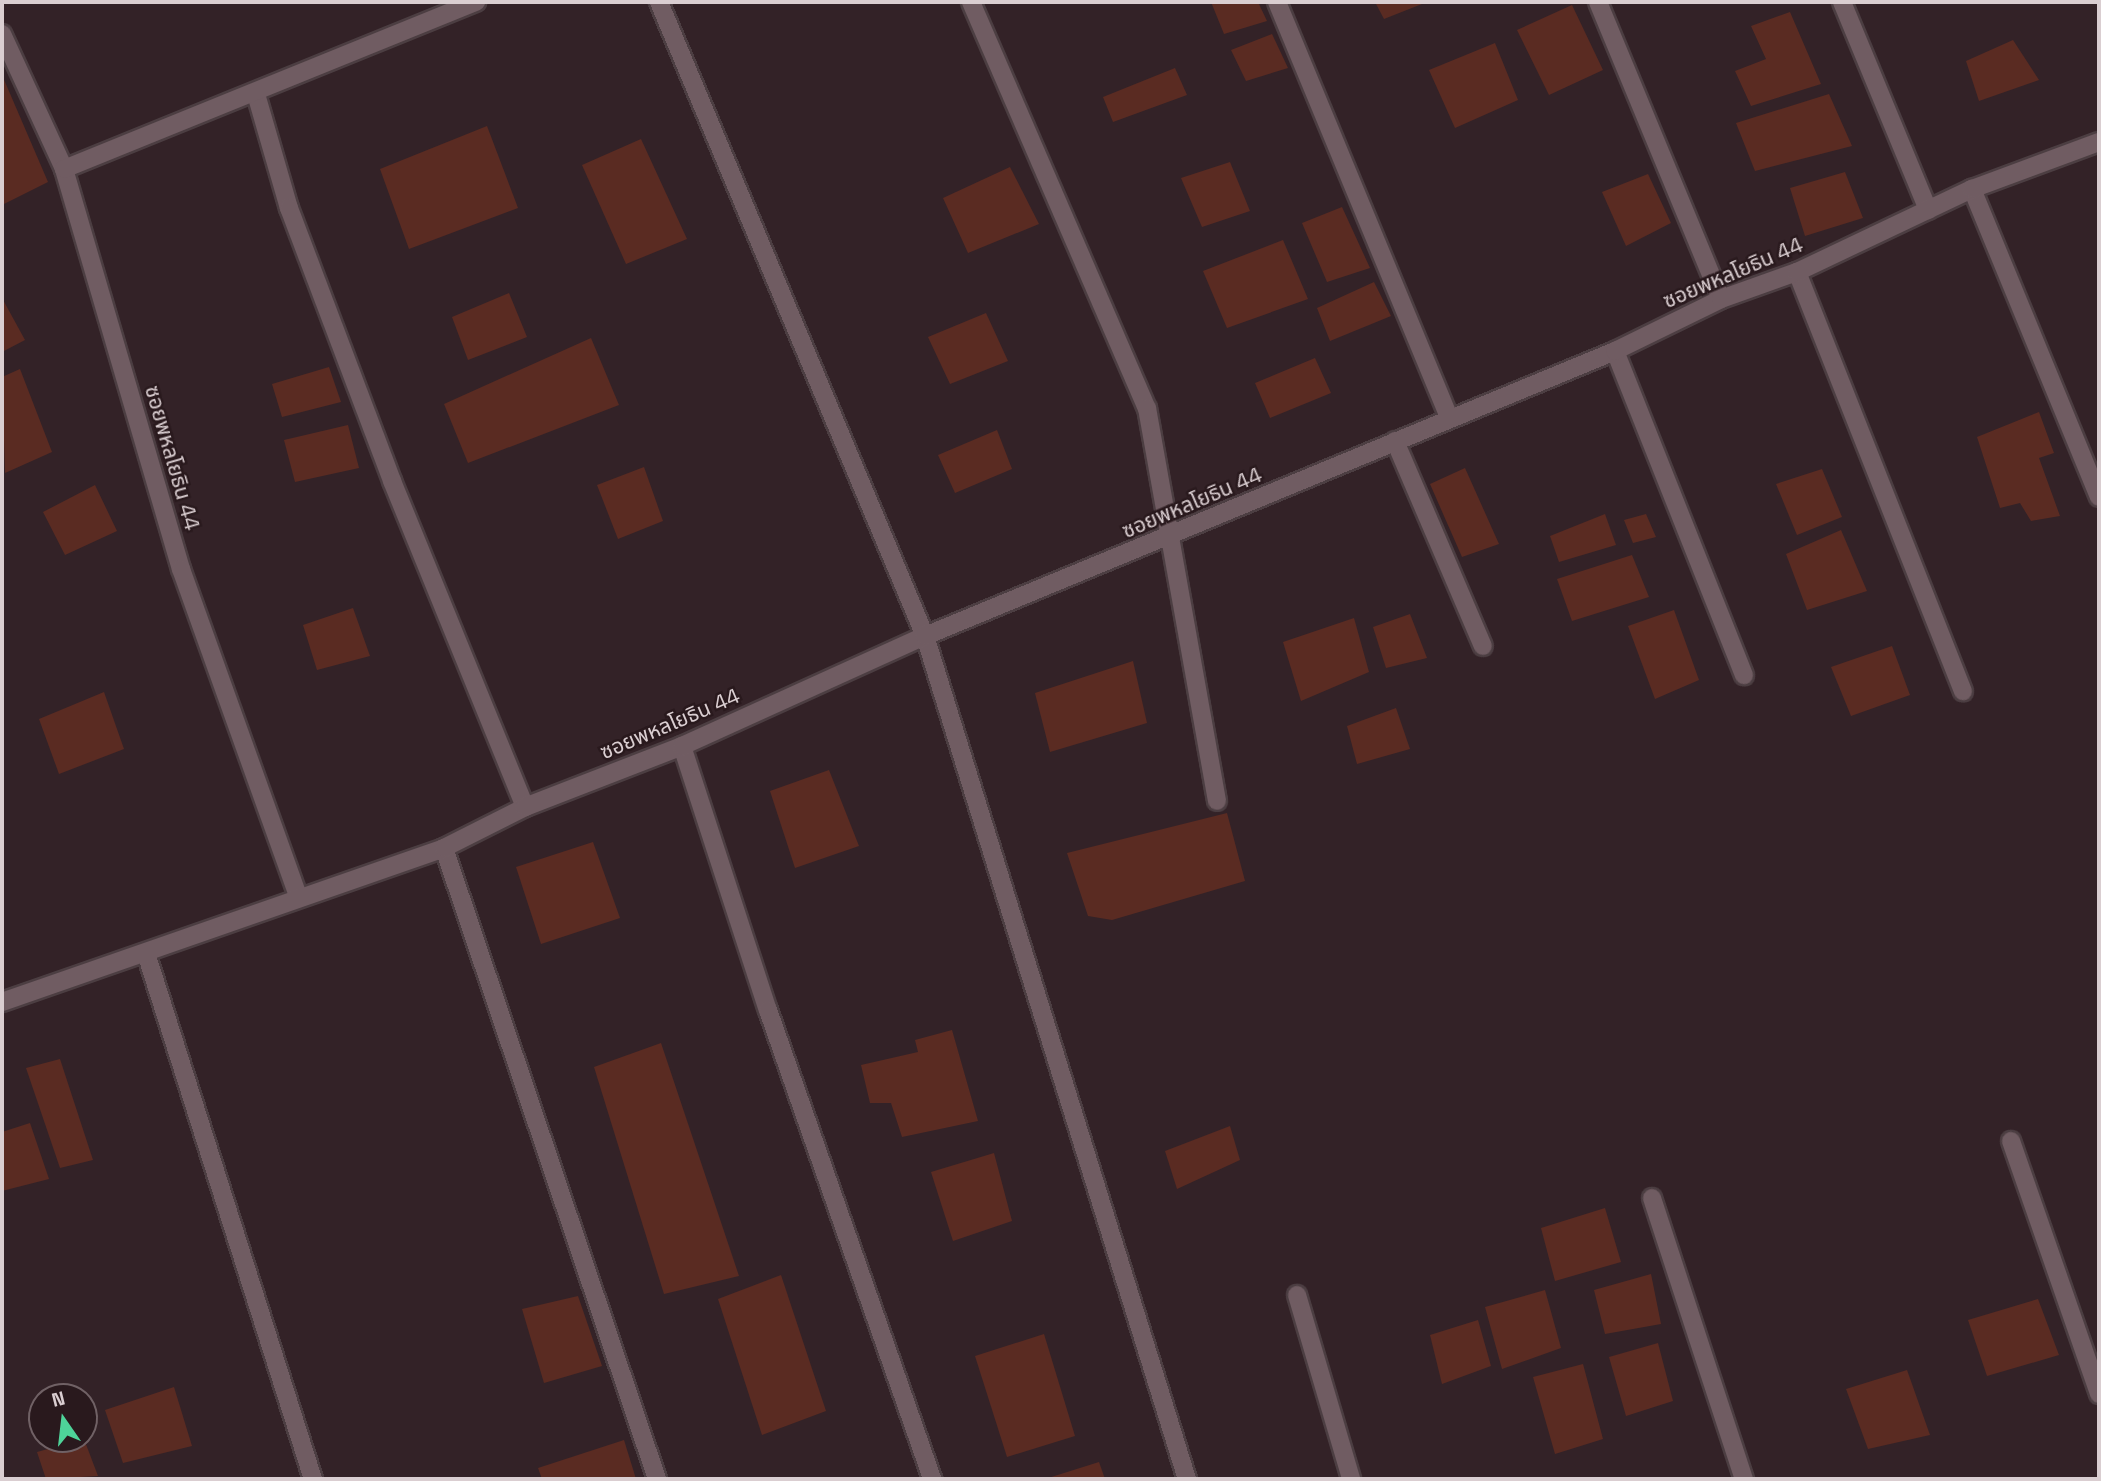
<!DOCTYPE html>
<html>
<head>
<meta charset="utf-8">
<style>
	body { margin:0 }
	#map { position:relative; width:2101px; height:1481px; overflow:hidden; background:#332227; font-family:"Space Grotesk","Noto Sans Thai",sans-serif }
	div>[style] { position:absolute }
	[style*='--x'] { left:calc(var(--x)*1px); top:calc(var(--y)*1px); width:calc(var(--w)*1px); rotate:calc(var(--a)*1deg) }
	.building>* { inset:0; background:#5a2b22 }
	.roads { filter:drop-shadow(2px 0 #4c3e42) drop-shadow(-2px 0 #4c3e42) drop-shadow(0 2px #4c3e42) drop-shadow(0 -2px #4c3e42) }
	.minor>* { height:18px; margin:-9px; padding:0 9px; transform-origin:9px; border-radius:9px; background:#705c62 }
	span { translate:-50% -50%; white-space:nowrap; text-align:center; line-height:1.15; -webkit-text-stroke:5px #29191d; paint-order:stroke }
	.street-label { font-size:21px; color:#daced1 }
	.frame { position:absolute; inset:0; border:4px solid #daced1; pointer-events:none }
	.north { position:absolute; left:28px; top:1383px; width:70px; height:70px; box-sizing:border-box; background:#29191d; border:2px solid #706165; border-radius:50%; rotate:346deg; font-size:19px; font-weight:700; line-height:28px; text-align:center; color:#daced1 }
	.north::after { content:''; display:block; margin:auto; width:24px; height:32px; background:#4ed399; clip-path:polygon(50% 0,100% 100%,50% 72%,0 100%) }
</style>
</head>
<body>
<div id="map">
	<div class="building">
		<div style="clip-path:polygon(1211px 2px,1258px 2px,1267px 21px,1224px 34px)"></div>
		<div style="clip-path:polygon(1375px 2px,1427px 2px,1384px 19px)"></div>
		<div style="clip-path:polygon(1572px 5px,1603px 70px,1549px 95px,1517px 30px)"></div>
		<div style="clip-path:polygon(1790px 12px,1821px 84px,1751px 106px,1735px 71px,1766px 59px,1751px 26px)"></div>
		<div style="clip-path:polygon(1272px 34px,1288px 68px,1246px 81px,1231px 50px)"></div>
		<div style="clip-path:polygon(2013px 40px,2039px 80px,1979px 101px,1966px 61px)"></div>
		<div style="clip-path:polygon(1495px 43px,1518px 100px,1455px 128px,1429px 70px)"></div>
		<div style="clip-path:polygon(1175px 68px,1187px 95px,1113px 122px,1103px 97px)"></div>
		<div style="clip-path:polygon(2px 75px,48px 182px,2px 205px)"></div>
		<div style="clip-path:polygon(1829px 94px,1852px 146px,1755px 171px,1736px 123px)"></div>
		<div style="clip-path:polygon(487px 126px,518px 208px,409px 249px,380px 169px)"></div>
		<div style="clip-path:polygon(641px 139px,687px 239px,626px 264px,582px 165px)"></div>
		<div style="clip-path:polygon(1230px 162px,1250px 211px,1202px 227px,1181px 178px)"></div>
		<div style="clip-path:polygon(1010px 167px,1039px 224px,968px 253px,943px 198px)"></div>
		<div style="clip-path:polygon(1845px 172px,1863px 218px,1805px 236px,1790px 188px)"></div>
		<div style="clip-path:polygon(1648px 174px,1671px 223px,1626px 246px,1602px 192px)"></div>
		<div style="clip-path:polygon(1342px 207px,1370px 268px,1327px 282px,1302px 223px)"></div>
		<div style="clip-path:polygon(1283px 240px,1308px 299px,1227px 328px,1203px 271px)"></div>
		<div style="clip-path:polygon(1374px 282px,1391px 316px,1330px 341px,1317px 308px)"></div>
		<div style="clip-path:polygon(509px 293px,527px 337px,468px 360px,452px 317px)"></div>
		<div style="clip-path:polygon(2px 298px,25px 340px,2px 352px)"></div>
		<div style="clip-path:polygon(986px 313px,1008px 361px,950px 384px,928px 337px)"></div>
		<div style="clip-path:polygon(591px 338px,619px 405px,468px 463px,444px 404px)"></div>
		<div style="clip-path:polygon(1315px 358px,1331px 393px,1270px 418px,1255px 383px)"></div>
		<div style="clip-path:polygon(329px 367px,341px 402px,282px 417px,272px 384px)"></div>
		<div style="clip-path:polygon(20px 369px,52px 452px,5px 473px,2px 377px)"></div>
		<div style="clip-path:polygon(2039px 412px,2054px 453px,2039px 458px,2060px 516px,2031px 521px,2020px 503px,2000px 508px,1977px 437px)"></div>
		<div style="clip-path:polygon(348px 425px,359px 468px,295px 482px,284px 440px)"></div>
		<div style="clip-path:polygon(997px 430px,1012px 469px,955px 493px,938px 455px)"></div>
		<div style="clip-path:polygon(644px 467px,663px 521px,618px 539px,597px 485px)"></div>
		<div style="clip-path:polygon(1465px 468px,1499px 544px,1462px 557px,1430px 484px)"></div>
		<div style="clip-path:polygon(1822px 469px,1842px 517px,1797px 535px,1776px 484px)"></div>
		<div style="clip-path:polygon(95px 485px,117px 531px,65px 555px,43px 512px)"></div>
		<div style="clip-path:polygon(1605px 514px,1616px 545px,1559px 562px,1550px 536px)"></div>
		<div style="clip-path:polygon(1646px 514px,1656px 537px,1633px 543px,1624px 520px)"></div>
		<div style="clip-path:polygon(1841px 530px,1867px 591px,1807px 610px,1786px 554px)"></div>
		<div style="clip-path:polygon(1632px 555px,1649px 597px,1572px 621px,1557px 579px)"></div>
		<div style="clip-path:polygon(353px 608px,370px 656px,317px 670px,303px 625px)"></div>
		<div style="clip-path:polygon(1674px 610px,1699px 680px,1655px 699px,1628px 626px)"></div>
		<div style="clip-path:polygon(1410px 614px,1427px 658px,1386px 668px,1373px 627px)"></div>
		<div style="clip-path:polygon(1354px 618px,1369px 672px,1301px 701px,1283px 642px)"></div>
		<div style="clip-path:polygon(1892px 646px,1910px 695px,1851px 716px,1831px 667px)"></div>
		<div style="clip-path:polygon(1133px 661px,1147px 723px,1050px 752px,1035px 693px)"></div>
		<div style="clip-path:polygon(104px 692px,124px 749px,59px 774px,39px 719px)"></div>
		<div style="clip-path:polygon(1396px 708px,1410px 749px,1357px 764px,1347px 726px)"></div>
		<div style="clip-path:polygon(829px 770px,859px 846px,795px 868px,770px 791px)"></div>
		<div style="clip-path:polygon(1227px 813px,1245px 881px,1112px 920px,1088px 916px,1067px 853px)"></div>
		<div style="clip-path:polygon(593px 842px,620px 918px,541px 944px,516px 867px)"></div>
		<div style="clip-path:polygon(952px 1030px,978px 1121px,902px 1137px,891px 1103px,870px 1103px,861px 1065px,918px 1052px,915px 1040px)"></div>
		<div style="clip-path:polygon(661px 1043px,739px 1276px,664px 1294px,594px 1067px)"></div>
		<div style="clip-path:polygon(60px 1059px,93px 1160px,60px 1168px,26px 1068px)"></div>
		<div style="clip-path:polygon(30px 1123px,49px 1179px,2px 1191px,2px 1132px)"></div>
		<div style="clip-path:polygon(1230px 1126px,1240px 1160px,1177px 1189px,1165px 1151px)"></div>
		<div style="clip-path:polygon(994px 1153px,1012px 1221px,953px 1241px,931px 1172px)"></div>
		<div style="clip-path:polygon(1605px 1208px,1621px 1262px,1555px 1281px,1541px 1228px)"></div>
		<div style="clip-path:polygon(1651px 1274px,1661px 1324px,1605px 1334px,1594px 1290px)"></div>
		<div style="clip-path:polygon(781px 1275px,826px 1411px,762px 1435px,718px 1299px)"></div>
		<div style="clip-path:polygon(1545px 1290px,1561px 1348px,1502px 1369px,1485px 1307px)"></div>
		<div style="clip-path:polygon(578px 1296px,602px 1366px,544px 1383px,522px 1309px)"></div>
		<div style="clip-path:polygon(2038px 1299px,2059px 1355px,1987px 1376px,1968px 1320px)"></div>
		<div style="clip-path:polygon(1478px 1320px,1491px 1366px,1442px 1384px,1430px 1335px)"></div>
		<div style="clip-path:polygon(1044px 1334px,1075px 1436px,1007px 1457px,975px 1356px)"></div>
		<div style="clip-path:polygon(1658px 1343px,1673px 1401px,1626px 1416px,1609px 1357px)"></div>
		<div style="clip-path:polygon(1583px 1364px,1603px 1439px,1555px 1454px,1533px 1377px)"></div>
		<div style="clip-path:polygon(1907px 1370px,1930px 1435px,1868px 1449px,1846px 1389px)"></div>
		<div style="clip-path:polygon(174px 1387px,192px 1446px,123px 1463px,105px 1410px)"></div>
		<div style="clip-path:polygon(84px 1439px,98px 1476px,46px 1479px,37px 1452px)"></div>
		<div style="clip-path:polygon(624px 1440px,636px 1479px,542px 1479px,538px 1468px)"></div>
		<div style="clip-path:polygon(1099px 1462px,1105px 1479px,1045px 1479px)"></div>
	</div>
	<div class="roads">
		<div class="minor">
			<div style="--x:659;--y:2;--w:688;--a:67.24"></div>
			<div style="--x:925;--y:636;--w:883;--a:72.74"></div>
			<div style="--x:971;--y:2;--w:443;--a:66.6"></div>
			<div style="--x:1147;--y:408;--w:399;--a:79.9"></div>
			<div style="--x:1277;--y:2;--w:449;--a:67.5"></div>
			<div style="--x:1598;--y:2;--w:321;--a:67.5"></div>
			<div style="--x:1842;--y:2;--w:225;--a:67.5"></div>
			<div style="--x:2;--y:34;--w:149;--a:65.3"></div>
			<div style="--x:64;--y:169;--w:417;--a:73.7"></div>
			<div style="--x:181;--y:569;--w:347;--a:70.3"></div>
			<div style="--x:256;--y:94;--w:119;--a:73.9"></div>
			<div style="--x:289;--y:208;--w:292;--a:69.3"></div>
			<div style="--x:392;--y:481;--w:352;--a:67.8"></div>
			<div style="--x:64;--y:169;--w:445;--a:-22.1"></div>
			<div style="--x:1972;--y:189;--w:333;--a:67.6"></div>
			<div style="--x:1797;--y:272;--w:451;--a:68.4"></div>
			<div style="--x:1615;--y:351;--w:349;--a:68.3"></div>
			<div style="--x:1395;--y:441;--w:223;--a:66.8"></div>
			<div style="--x:682;--y:746;--w:278;--a:72"></div>
			<div style="--x:768;--y:1010;--w:497;--a:70.7"></div>
			<div style="--x:444;--y:848;--w:666;--a:71.35"></div>
			<div style="--x:146;--y:953;--w:552;--a:72.39"></div>
			<div style="--x:2;--y:1002;--w:468;--a:-19.2"></div>
			<div style="--x:444;--y:848;--w:91;--a:-26.8"></div>
			<div style="--x:525;--y:807;--w:168;--a:-21.2"></div>
			<div style="--x:682;--y:746;--w:267;--a:-24.4"></div>
			<div style="--x:925;--y:636;--w:747;--a:-22.44"></div>
			<div style="--x:1615;--y:351;--w:118;--a:-26.1"></div>
			<div style="--x:1721;--y:299;--w:81;--a:-19.6"></div>
			<div style="--x:1797;--y:272;--w:194;--a:-25.4"></div>
			<div style="--x:1972;--y:189;--w:135;--a:-20.3"></div>
			<div style="--x:2011;--y:1141;--w:268;--a:70.8"></div>
			<div style="--x:1652;--y:1198;--w:296;--a:71.9"></div>
			<div style="--x:1297;--y:1295;--w:192;--a:73.6"></div>
		</div>
	</div>
	<div class="street-label">
		<span style="left:1733px;top:273px;rotate:-23deg">ซอยพหลโยธิน 44</span>
		<span style="left:172px;top:458px;rotate:74deg">ซอยพหลโยธิน 44</span>
		<span style="left:1192px;top:503px;rotate:-23deg">ซอยพหลโยธิน 44</span>
		<span style="left:670px;top:724px;rotate:-23deg">ซอยพหลโยธิน 44</span>
	</div>
	<div class="frame"></div>
	<div class="north">N</div>
</div>
</body>
</html>
